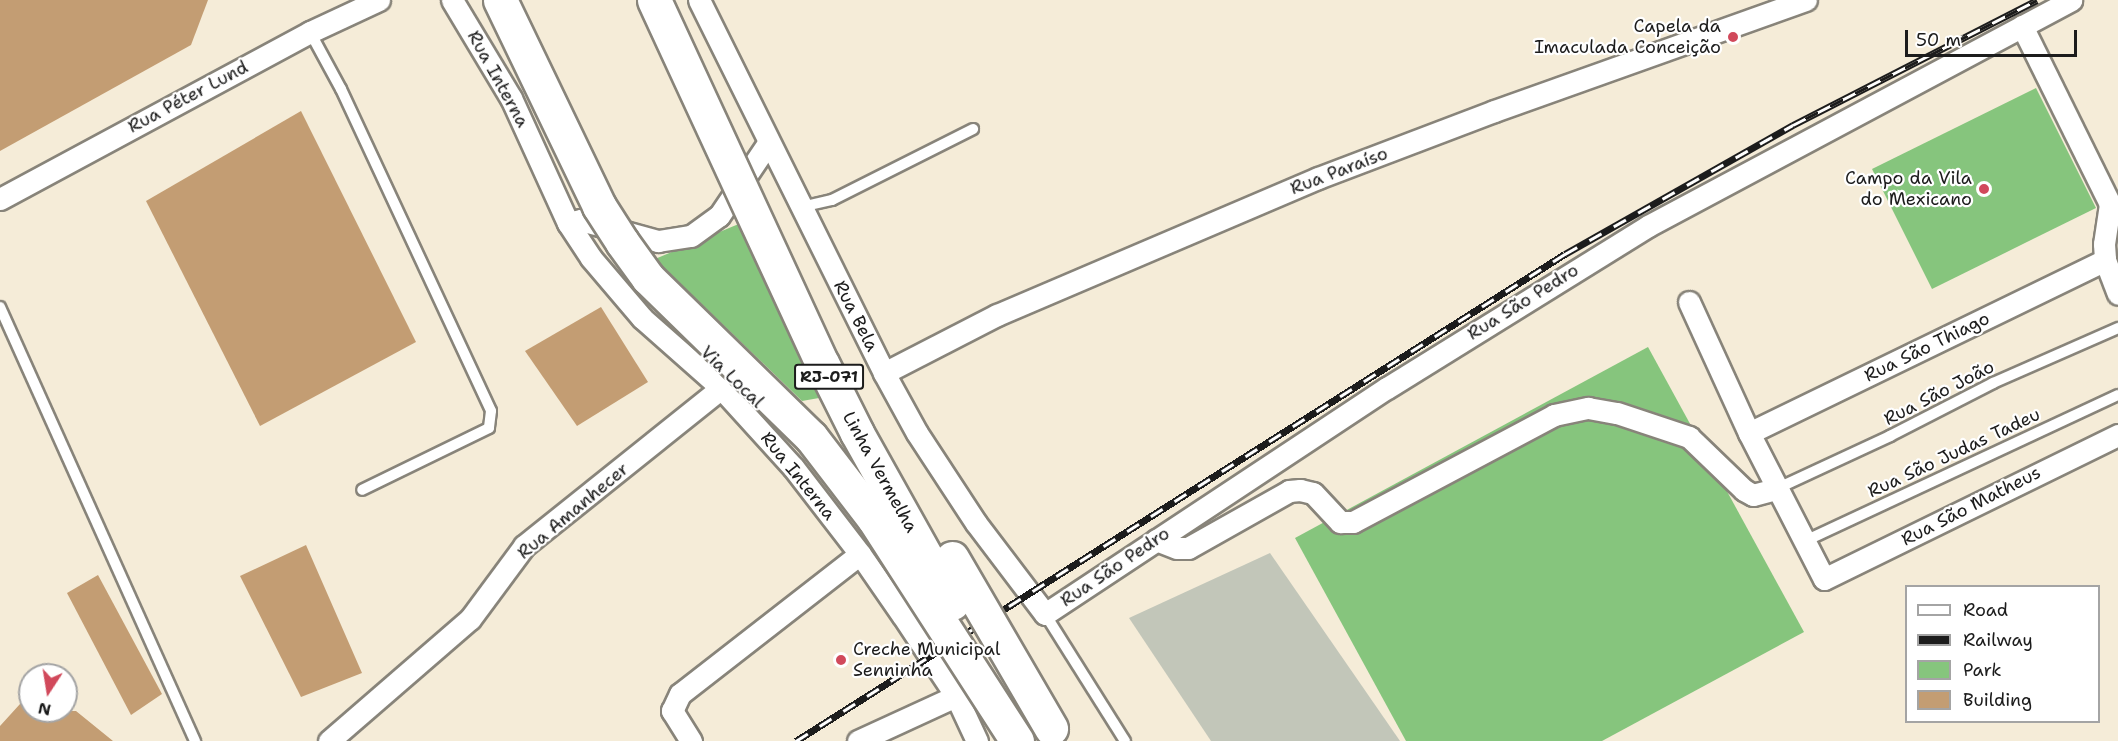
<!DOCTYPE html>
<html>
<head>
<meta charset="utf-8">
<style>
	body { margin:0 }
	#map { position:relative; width:2118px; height:741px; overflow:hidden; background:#f5ecd8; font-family:"Shantell Sans",sans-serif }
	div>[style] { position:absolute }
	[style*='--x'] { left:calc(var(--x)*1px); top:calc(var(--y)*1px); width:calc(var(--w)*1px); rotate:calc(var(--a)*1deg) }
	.industrial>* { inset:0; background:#c2c6b9 }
	.green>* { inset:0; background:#86c57d }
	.building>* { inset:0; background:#c39d73 }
	.roads { filter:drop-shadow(2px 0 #88847a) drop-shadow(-2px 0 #88847a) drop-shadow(0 2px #88847a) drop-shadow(0 -2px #88847a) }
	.lane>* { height:10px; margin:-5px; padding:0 5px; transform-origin:5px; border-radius:5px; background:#fff }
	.street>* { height:21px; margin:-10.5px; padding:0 10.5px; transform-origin:10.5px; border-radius:10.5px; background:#fff }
	.rail>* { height:7px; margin-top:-3.5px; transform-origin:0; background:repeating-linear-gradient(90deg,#fff 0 14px,#1c1c1c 0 28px); box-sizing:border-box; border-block:2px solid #1c1c1c }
	.bridges { filter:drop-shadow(2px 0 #88847a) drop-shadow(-2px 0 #88847a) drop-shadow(0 2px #88847a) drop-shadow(0 -2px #88847a) }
	.highway-bridge>* { height:33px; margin:-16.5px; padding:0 16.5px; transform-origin:16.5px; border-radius:16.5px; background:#fff }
	.dots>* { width:16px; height:16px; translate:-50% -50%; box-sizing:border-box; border:3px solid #fff; border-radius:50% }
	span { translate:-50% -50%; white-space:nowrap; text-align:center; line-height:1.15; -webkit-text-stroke:4.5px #fff; paint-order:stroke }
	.shield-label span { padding:2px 4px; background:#fff; border:2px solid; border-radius:4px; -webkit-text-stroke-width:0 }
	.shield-label { font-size:16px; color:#1c1c1c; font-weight:700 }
	.poi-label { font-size:18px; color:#1c1c1c }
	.right { translate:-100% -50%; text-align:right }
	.left { translate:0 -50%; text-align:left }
	.street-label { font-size:18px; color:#1c1c1c }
	.legend { position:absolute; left:1905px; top:585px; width:195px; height:138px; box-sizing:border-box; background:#fff; border:2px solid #a4a4a4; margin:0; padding:8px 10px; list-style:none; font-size:18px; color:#1c1c1c }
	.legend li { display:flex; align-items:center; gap:12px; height:30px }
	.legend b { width:30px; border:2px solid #a4a4a4 }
	.north { position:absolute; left:18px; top:663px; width:60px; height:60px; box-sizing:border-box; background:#fff; border:2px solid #a4a4a4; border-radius:50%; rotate:192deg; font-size:16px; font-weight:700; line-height:24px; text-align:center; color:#1c1c1c }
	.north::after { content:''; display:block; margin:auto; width:21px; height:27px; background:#d1495b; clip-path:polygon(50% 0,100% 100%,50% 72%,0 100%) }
	.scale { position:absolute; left:1905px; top:30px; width:172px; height:27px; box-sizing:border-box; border:3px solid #1c1c1c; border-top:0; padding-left:8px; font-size:18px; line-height:21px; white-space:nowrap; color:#1c1c1c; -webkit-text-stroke:4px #fff; paint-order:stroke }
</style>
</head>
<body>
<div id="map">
	<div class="industrial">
		<div style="clip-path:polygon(1270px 553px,1400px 741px,1211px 741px,1129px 618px)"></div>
	</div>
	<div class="green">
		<div style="clip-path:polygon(2036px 88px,2096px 208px,1932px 289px,1872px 169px)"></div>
		<div style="clip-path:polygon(741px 223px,819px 398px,802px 401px,655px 259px)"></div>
		<div style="clip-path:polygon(1648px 347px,1804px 632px,1602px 741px,1406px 741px,1295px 538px)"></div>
	</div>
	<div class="building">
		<div style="clip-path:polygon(0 0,208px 0,191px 45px,0 151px)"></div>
		<div style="clip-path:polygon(301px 111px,416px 342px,260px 426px,146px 201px)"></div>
		<div style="clip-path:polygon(601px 307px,648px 382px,577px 426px,525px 351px)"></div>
		<div style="clip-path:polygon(306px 545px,362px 673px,301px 697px,240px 576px)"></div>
		<div style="clip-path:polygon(98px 575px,162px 694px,131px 715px,67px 593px)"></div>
		<div style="clip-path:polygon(30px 693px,30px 711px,76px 711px,113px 741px,0 741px,0 726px)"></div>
	</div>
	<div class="roads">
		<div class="lane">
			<div style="--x:310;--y:32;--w:65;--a:61.5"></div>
			<div style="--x:341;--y:89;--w:355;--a:65"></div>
			<div style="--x:491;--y:411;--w:17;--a:97"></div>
			<div style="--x:489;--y:428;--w:141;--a:154"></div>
			<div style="--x:801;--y:207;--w:32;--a:-13"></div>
			<div style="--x:832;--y:200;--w:158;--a:-26.7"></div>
			<div style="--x:0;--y:307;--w:476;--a:65.8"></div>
			<div style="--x:1776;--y:489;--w:126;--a:-24.9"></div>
			<div style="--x:1890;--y:436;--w:116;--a:-27.2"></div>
			<div style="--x:1993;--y:383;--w:137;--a:-23.7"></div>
			<div style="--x:1805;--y:541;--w:345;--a:-25"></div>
			<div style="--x:1045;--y:614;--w:150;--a:57.8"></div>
		</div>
		<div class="street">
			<div style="--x:452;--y:0;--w:114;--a:59"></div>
			<div style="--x:511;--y:98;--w:137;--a:65.5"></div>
			<div style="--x:568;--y:223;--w:42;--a:56.7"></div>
			<div style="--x:591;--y:258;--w:79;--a:49.6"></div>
			<div style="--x:642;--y:318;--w:106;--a:41.5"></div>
			<div style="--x:721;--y:388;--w:107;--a:47.7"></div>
			<div style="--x:793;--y:467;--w:110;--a:52.4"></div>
			<div style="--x:860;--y:554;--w:75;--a:55.3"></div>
			<div style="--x:903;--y:616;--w:96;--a:56.5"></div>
			<div style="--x:956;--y:696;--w:50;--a:65"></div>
			<div style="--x:699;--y:0;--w:416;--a:63.6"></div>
			<div style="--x:884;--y:373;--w:68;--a:61.2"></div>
			<div style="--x:917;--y:433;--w:108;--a:56.8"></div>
			<div style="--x:976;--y:523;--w:114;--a:52.8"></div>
			<div style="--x:1045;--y:614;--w:410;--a:-33.5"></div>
			<div style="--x:1387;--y:388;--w:307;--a:-31.8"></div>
			<div style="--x:1648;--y:226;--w:480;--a:-28.1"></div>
			<div style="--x:2022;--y:26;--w:199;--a:63.7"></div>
			<div style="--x:2110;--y:204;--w:40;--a:98.5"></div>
			<div style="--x:2104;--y:244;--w:16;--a:86"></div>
			<div style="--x:2105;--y:260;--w:36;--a:69"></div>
			<div style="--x:0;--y:199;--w:352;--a:-28.3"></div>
			<div style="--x:310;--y:32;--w:76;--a:-24.9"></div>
			<div style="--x:568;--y:223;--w:13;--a:-13"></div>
			<div style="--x:581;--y:220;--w:80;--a:15.3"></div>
			<div style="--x:658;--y:241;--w:33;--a:-9"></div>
			<div style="--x:691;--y:236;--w:34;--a:-36"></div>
			<div style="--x:719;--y:216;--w:89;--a:-56"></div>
			<div style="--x:1689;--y:302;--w:144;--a:65.4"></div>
			<div style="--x:1749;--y:433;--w:164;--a:62.8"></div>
			<div style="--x:1824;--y:579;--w:327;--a:-26.1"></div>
			<div style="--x:884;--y:373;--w:127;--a:-27.2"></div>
			<div style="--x:997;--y:315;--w:349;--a:-23.1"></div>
			<div style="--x:1318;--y:178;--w:188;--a:-20.8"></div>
			<div style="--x:1494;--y:111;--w:331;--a:-19.6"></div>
			<div style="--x:1749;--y:433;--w:396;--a:-25.9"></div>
			<div style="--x:1156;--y:540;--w:22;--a:21"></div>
			<div style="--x:1177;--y:548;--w:11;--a:0"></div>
			<div style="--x:1188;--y:548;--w:116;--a:-29.4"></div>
			<div style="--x:1289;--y:491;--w:11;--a:-5"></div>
			<div style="--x:1300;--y:490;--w:13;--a:13"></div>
			<div style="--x:1313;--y:493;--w:40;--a:47"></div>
			<div style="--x:1340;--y:522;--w:13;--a:0"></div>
			<div style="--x:1353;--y:522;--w:228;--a:-28"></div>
			<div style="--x:1554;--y:415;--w:35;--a:-12"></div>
			<div style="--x:1588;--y:408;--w:29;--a:10"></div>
			<div style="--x:1617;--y:413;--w:76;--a:18.4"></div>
			<div style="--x:1689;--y:437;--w:76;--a:43.9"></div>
			<div style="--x:1744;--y:490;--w:10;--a:29"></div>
			<div style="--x:1753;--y:495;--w:24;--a:-15"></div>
			<div style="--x:329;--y:741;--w:186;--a:-40.9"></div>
			<div style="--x:470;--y:619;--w:91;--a:-53.5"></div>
			<div style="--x:524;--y:546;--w:253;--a:-38.7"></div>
			<div style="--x:691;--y:741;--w:36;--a:-122"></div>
			<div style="--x:672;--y:711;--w:19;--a:-65"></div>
			<div style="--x:680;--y:694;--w:228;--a:-37.9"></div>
			<div style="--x:858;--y:741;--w:108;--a:-24.7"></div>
		</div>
	</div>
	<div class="rail">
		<div style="--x:796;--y:741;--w:910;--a:-32.35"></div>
		<div style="--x:1565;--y:254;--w:262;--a:-29.5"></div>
		<div style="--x:1793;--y:125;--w:274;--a:-27.1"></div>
	</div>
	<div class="bridges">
		<div class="highway-bridge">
			<div style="--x:500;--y:0;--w:229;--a:64.3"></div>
			<div style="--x:599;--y:206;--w:43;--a:57.4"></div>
			<div style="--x:622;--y:242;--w:44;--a:54.2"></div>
			<div style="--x:648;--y:278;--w:228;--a:44.3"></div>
			<div style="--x:811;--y:437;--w:103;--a:52.5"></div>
			<div style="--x:874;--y:519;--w:264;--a:57.2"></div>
			<div style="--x:654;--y:0;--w:400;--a:65.2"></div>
			<div style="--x:822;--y:363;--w:78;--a:63.4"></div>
			<div style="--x:857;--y:433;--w:195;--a:60.8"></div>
			<div style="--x:952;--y:558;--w:197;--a:59.8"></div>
		</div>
	</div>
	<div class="dots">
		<div style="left:1733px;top:37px;background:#d1495b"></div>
		<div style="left:1984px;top:189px;background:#d1495b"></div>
		<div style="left:841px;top:660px;background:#d1495b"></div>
	</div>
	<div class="shield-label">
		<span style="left:829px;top:377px">RJ-071</span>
	</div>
	<div class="poi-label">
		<span class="right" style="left:1721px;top:37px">Capela da<br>Imaculada Conceição</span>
		<span class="right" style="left:1972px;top:189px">Campo da Vila<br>do Mexicano</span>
		<span class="left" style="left:853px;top:660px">Creche Municipal<br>Senninha</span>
	</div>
	<div class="street-label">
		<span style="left:498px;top:79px;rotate:61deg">Rua Interna</span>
		<span style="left:188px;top:97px;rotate:-28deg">Rua Péter Lund</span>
		<span style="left:1339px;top:171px;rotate:-21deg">Rua Paraíso</span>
		<span style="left:1523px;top:302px;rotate:-32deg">Rua São Pedro</span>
		<span style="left:856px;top:316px;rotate:63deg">Rua Bela</span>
		<span style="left:1927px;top:347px;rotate:-26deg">Rua São Thiago</span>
		<span style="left:732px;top:377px;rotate:44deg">Via Local</span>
		<span style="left:1939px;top:393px;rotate:-27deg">Rua São João</span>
		<span style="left:1954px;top:453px;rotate:-25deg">Rua São Judas Tadeu</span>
		<span style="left:880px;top:472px;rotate:61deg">Linha Vermelha</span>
		<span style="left:798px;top:476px;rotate:51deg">Rua Interna</span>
		<span style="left:1971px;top:506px;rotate:-27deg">Rua São Matheus</span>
		<span style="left:573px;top:511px;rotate:-40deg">Rua Amanhecer</span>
		<span style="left:1115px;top:567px;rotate:-34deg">Rua São Pedro</span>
	</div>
	<ul class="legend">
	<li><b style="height:8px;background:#fff"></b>Road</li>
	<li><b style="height:8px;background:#1c1c1c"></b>Railway</li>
	<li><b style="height:16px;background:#86c57d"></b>Park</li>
	<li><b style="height:16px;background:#c39d73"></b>Building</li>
	</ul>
	<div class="north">N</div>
	<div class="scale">50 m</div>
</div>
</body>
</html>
